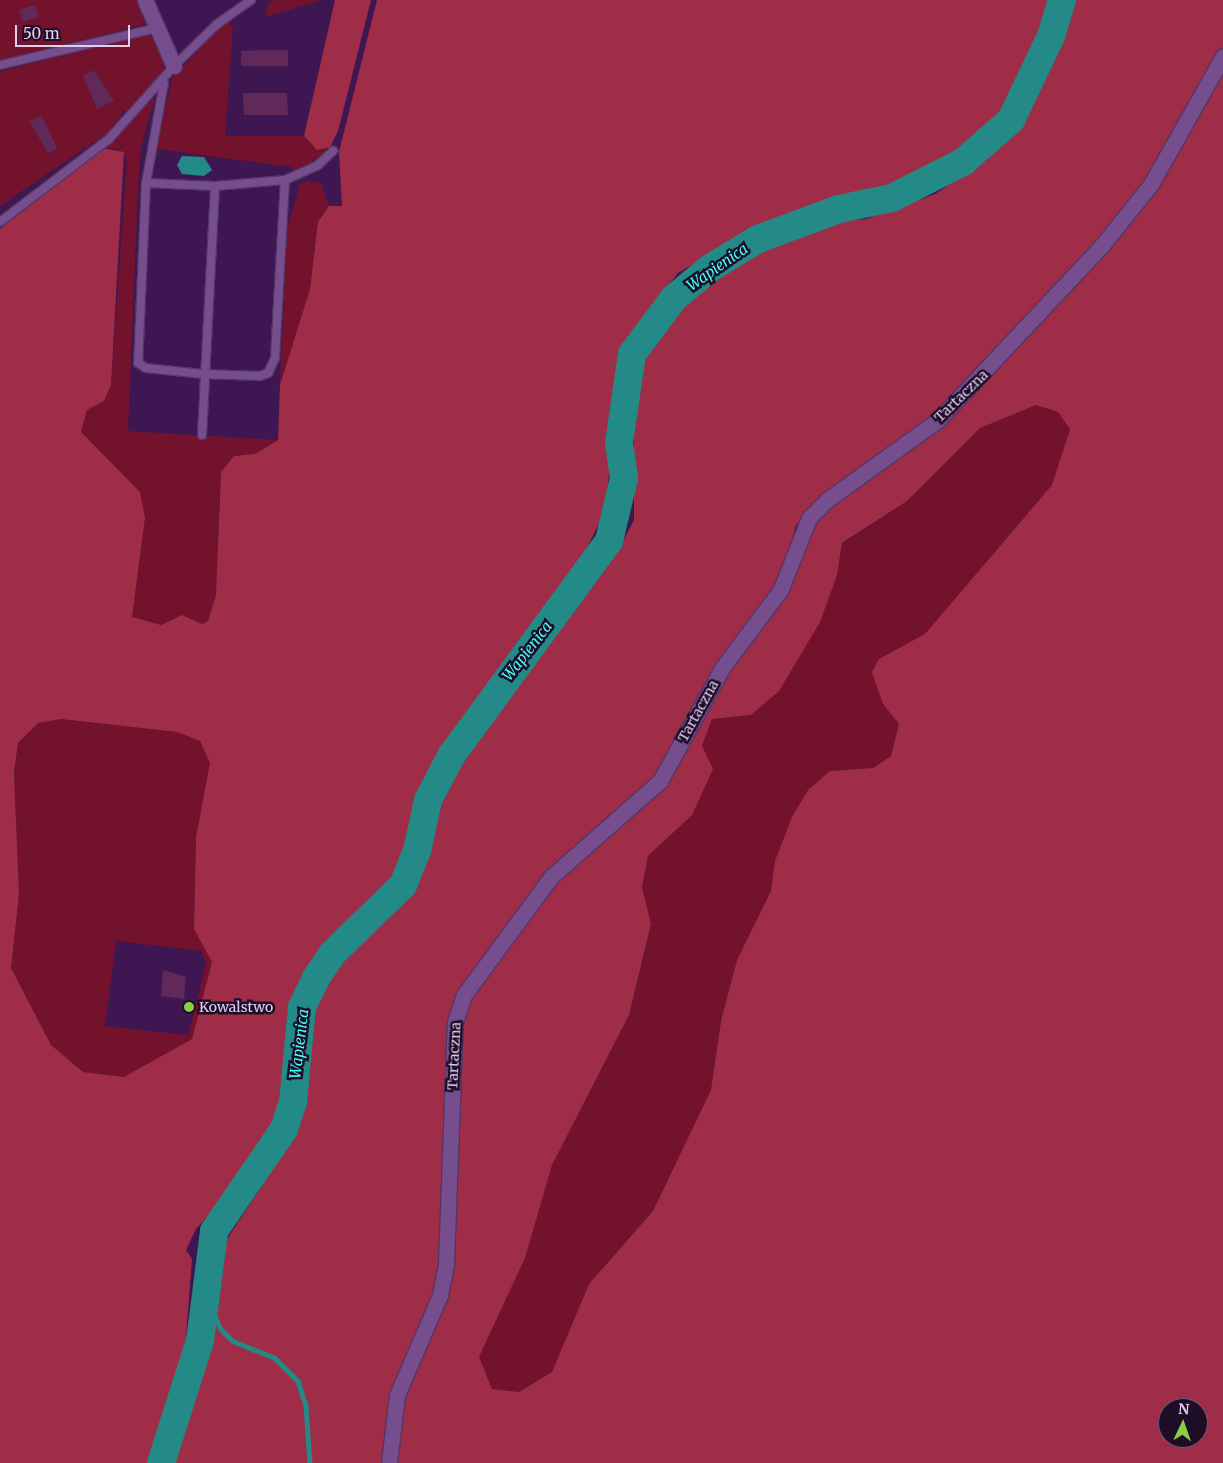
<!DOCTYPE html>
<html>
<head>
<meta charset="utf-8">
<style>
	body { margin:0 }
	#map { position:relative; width:1223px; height:1463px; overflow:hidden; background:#3e1752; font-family:Merriweather,serif }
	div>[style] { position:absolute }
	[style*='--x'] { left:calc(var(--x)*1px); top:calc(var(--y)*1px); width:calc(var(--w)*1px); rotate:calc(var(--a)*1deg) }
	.green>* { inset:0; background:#72122c }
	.forest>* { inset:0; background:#a02d47 }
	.water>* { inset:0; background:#238a87 }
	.stream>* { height:4.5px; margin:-2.25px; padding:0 2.25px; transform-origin:2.25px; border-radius:2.25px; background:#238a87 }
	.river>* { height:28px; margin:-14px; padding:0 14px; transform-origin:14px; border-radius:14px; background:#238a87 }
	.building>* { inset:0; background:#61295a }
	.roads { filter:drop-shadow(1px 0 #553566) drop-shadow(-1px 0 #553566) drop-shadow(0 1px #553566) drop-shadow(0 -1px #553566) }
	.lane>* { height:8px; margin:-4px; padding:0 4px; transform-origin:4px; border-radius:4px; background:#764e8d }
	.street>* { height:15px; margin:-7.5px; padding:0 7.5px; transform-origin:7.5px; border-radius:7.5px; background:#764e8d }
	.dots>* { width:14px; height:14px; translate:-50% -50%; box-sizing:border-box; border:2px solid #1d0d26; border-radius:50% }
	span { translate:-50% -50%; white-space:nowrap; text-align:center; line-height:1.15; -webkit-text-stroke:5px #1d0d26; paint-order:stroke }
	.street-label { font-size:14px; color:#e2ccf0 }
	.poi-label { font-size:14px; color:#e2ccf0 }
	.left { translate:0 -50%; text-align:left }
	.water-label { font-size:15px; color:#42fff9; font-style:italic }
	.north { position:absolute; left:1158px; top:1398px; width:50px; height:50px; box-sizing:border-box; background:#1d0d26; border:1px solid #6c5977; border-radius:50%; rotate:3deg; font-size:14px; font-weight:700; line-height:20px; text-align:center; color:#e2ccf0 }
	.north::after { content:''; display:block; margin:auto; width:18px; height:22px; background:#8bce46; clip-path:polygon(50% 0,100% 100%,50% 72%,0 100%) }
	.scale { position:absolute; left:15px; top:25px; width:115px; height:22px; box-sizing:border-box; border:2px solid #e2ccf0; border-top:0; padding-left:6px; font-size:15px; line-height:18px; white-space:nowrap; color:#e2ccf0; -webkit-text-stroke:4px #1d0d26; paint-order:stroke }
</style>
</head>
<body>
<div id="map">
	<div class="green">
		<div style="clip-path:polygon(0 0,141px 0,146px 24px,0 61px)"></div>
		<div style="clip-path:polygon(274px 0,322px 0,266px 17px,267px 5px)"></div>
		<div style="clip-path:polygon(227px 20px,233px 27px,225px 136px,304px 136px,317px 150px,330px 147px,311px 163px,294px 171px,292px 167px,156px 149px,172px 78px)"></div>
		<div style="clip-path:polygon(148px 35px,154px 38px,165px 63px,161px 78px,129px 112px,123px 111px,112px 130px,0 206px,0 71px)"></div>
		<div style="clip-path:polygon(155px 97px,141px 147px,138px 191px,128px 431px,278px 440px,255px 454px,234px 456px,221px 472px,216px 595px,208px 621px,202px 624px,182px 615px,161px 625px,132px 617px,145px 518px,81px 432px,87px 410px,104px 401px,111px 385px,127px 158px,117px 149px,102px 148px)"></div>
		<div style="clip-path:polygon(308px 181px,321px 183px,329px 206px,318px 222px,310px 289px,280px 385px,287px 229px,300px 184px)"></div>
		<div style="clip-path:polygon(1036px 405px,1058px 412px,1070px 429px,1052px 485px,925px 635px,879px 659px,883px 704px,899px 724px,891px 756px,873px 768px,830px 771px,775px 861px,771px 891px,737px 960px,721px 1021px,711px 1090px,653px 1211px,589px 1284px,552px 1372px,519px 1392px,492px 1389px,479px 1357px,525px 1258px,552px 1165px,629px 1015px,651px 924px,642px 887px,648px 856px,692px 815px,702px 746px,712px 719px,751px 715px,837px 575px,842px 544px,907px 501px,980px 428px)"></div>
		<div style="clip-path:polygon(evenodd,61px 719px,177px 732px,200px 741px,210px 763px,196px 837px,194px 929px,212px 962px,192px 1039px,124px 1077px,83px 1072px,51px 1045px,11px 968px,19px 894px,14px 773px,18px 743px,38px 722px,61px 719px,116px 941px,202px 951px,206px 963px,188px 1035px,105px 1026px,116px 941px)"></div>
	</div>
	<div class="forest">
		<div style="clip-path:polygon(335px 0,371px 0,338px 131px,330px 147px,317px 150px,304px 136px)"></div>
		<div style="clip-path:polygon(evenodd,377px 0,1052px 0,1005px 113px,955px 156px,891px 185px,810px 207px,752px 230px,678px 273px,643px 317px,622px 351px,605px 512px,579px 563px,445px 749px,424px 793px,410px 849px,396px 879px,323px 951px,295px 1005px,286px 1100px,277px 1127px,242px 1177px,196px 1229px,186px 1250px,192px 1259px,186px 1338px,168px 1415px,150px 1463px,0 1463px,0 229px,102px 148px,124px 152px,111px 385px,104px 401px,87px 410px,81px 432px,140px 492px,145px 518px,132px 617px,161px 625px,182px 615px,202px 624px,208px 621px,216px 595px,221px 472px,234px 456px,255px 454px,278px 440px,280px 385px,310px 289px,318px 222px,329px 206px,342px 206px,339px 152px,377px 0,61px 719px,177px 732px,200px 741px,210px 763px,196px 837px,194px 929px,212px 962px,192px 1039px,124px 1077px,83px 1072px,51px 1045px,11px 968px,19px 894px,14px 773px,18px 743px,38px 723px,61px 719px)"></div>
		<div style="clip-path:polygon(1075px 0,1223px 0,1223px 49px,1147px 183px,1117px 221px,961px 393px,796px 525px,782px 579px,664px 767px,579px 848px,461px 994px,447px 1230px,436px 1294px,393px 1394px,385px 1463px,169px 1463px,205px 1340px,223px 1245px,294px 1137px,306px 1106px,307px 1014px,320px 988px,338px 960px,412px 890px,429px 854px,438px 802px,458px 763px,519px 674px,621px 545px,634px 520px,634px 416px,644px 359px,681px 305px,759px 247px,822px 223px,866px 219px,935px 194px,987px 160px,1016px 127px,1060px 45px)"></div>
		<div style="clip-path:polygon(evenodd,1223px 66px,1223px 1463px,393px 1463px,396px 1411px,443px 1297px,462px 1009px,537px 898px,655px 794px,811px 527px,825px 509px,969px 398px,1122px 228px,1223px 66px,1036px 405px,1058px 412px,1070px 429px,1052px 485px,925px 634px,879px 659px,872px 672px,883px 704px,899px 724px,891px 756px,873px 768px,830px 771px,808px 790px,792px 817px,775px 861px,771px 891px,737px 960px,721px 1021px,711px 1090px,653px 1211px,589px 1284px,552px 1372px,519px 1392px,492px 1389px,479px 1357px,525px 1258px,552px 1165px,629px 1015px,651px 924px,642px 887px,648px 856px,692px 815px,713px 769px,702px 746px,712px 719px,751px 715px,779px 691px,820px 622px,837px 575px,842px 543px,907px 501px,980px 428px,1036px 405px,1223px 66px,1168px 1408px,1198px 1408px,1198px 1438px,1168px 1438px,1168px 1408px)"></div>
	</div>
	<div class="water">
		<div style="clip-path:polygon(182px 156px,204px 157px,212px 170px,204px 176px,182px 174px,177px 165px)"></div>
	</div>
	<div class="stream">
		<div style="--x:206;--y:1296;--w:35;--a:66"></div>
		<div style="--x:220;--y:1328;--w:18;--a:45"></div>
		<div style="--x:233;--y:1341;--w:45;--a:22"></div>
		<div style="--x:275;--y:1358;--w:33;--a:45"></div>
		<div style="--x:298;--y:1381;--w:26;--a:72"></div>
		<div style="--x:306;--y:1406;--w:57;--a:86"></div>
	</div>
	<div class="river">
		<div style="--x:161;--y:1463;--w:128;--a:-72.3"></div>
		<div style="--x:200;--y:1341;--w:111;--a:-82.7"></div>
		<div style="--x:214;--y:1231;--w:124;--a:-55.5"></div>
		<div style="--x:284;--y:1129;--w:28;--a:-72"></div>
		<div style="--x:293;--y:1102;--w:95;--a:-84.6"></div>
		<div style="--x:302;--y:1007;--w:32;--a:-64"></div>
		<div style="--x:316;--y:978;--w:30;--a:-56"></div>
		<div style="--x:333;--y:953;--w:98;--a:-44.2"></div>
		<div style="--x:403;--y:885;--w:37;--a:-68"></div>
		<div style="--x:417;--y:851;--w:52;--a:-77.8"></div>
		<div style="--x:428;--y:800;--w:50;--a:-62.4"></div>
		<div style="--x:451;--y:756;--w:267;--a:-53.7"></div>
		<div style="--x:609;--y:541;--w:65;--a:-76.6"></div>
		<div style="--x:624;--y:478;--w:35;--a:-98"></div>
		<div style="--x:619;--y:443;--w:90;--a:-81.7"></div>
		<div style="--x:632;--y:354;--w:70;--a:-53.1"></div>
		<div style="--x:674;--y:298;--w:47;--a:-39.8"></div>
		<div style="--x:710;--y:268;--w:56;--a:-31.1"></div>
		<div style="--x:758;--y:239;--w:86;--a:-20.3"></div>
		<div style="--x:839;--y:209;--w:54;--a:-11.7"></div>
		<div style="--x:892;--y:198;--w:80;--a:-26.9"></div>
		<div style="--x:963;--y:162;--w:64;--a:-41.2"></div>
		<div style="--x:1011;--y:120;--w:93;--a:-64.5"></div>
		<div style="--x:1051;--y:36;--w:38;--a:-73"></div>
	</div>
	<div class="building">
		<div style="clip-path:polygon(35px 5px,39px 17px,23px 22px,19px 10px)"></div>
		<div style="clip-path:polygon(265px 50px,288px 50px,288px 66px,241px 66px,241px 51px)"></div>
		<div style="clip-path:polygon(94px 70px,114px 101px,97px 109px,83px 76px)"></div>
		<div style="clip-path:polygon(243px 93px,287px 93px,288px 115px,244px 115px)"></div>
		<div style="clip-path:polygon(42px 116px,57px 148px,48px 153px,29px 121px)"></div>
		<div style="clip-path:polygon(163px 970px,186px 977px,184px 999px,161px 996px)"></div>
	</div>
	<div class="roads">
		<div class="lane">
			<div style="--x:0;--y:65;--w:160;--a:-13.3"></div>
			<div style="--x:164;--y:83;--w:102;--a:100.2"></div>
			<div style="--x:146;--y:183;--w:69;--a:2.5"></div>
			<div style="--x:215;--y:186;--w:70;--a:-4.9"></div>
			<div style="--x:285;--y:180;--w:36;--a:-24"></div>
			<div style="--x:318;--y:165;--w:21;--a:-43"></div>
			<div style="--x:146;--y:183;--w:180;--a:92.5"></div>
			<div style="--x:138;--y:363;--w:9;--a:32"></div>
			<div style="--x:146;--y:368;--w:57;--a:6"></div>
			<div style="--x:203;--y:374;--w:57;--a:2"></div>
			<div style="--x:260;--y:376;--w:9;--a:-21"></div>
			<div style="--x:268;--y:373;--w:17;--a:-65"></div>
			<div style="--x:275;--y:358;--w:178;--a:-86.8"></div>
			<div style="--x:0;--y:222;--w:137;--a:-37.3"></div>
			<div style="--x:109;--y:139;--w:98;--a:-48.3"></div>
			<div style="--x:174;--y:66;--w:59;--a:-44.3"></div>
			<div style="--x:216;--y:25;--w:43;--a:-35.5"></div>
			<div style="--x:202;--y:435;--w:249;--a:-87"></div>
		</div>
		<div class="street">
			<div style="--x:145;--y:0;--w:72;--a:66.3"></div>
			<div style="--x:389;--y:1463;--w:68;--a:-83.3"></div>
			<div style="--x:397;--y:1395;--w:109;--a:-66.7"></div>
			<div style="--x:440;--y:1295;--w:32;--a:-79"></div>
			<div style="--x:446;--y:1264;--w:242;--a:-87.9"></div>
			<div style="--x:455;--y:1022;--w:28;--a:-72"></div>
			<div style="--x:464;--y:995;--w:147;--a:-53.6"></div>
			<div style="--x:551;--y:877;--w:145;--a:-41.4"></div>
			<div style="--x:660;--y:781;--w:129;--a:-61.2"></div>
			<div style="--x:722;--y:668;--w:99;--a:-53.2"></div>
			<div style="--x:781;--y:589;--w:76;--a:-68.5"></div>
			<div style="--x:809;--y:518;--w:25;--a:-45"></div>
			<div style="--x:827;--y:500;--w:137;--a:-35.8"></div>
			<div style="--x:938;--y:420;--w:241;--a:-46.8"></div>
			<div style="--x:1103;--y:244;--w:77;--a:-51.3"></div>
			<div style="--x:1151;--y:184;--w:147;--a:-60.6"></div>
		</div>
	</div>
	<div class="dots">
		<div style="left:189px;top:1007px;background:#8bce46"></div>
	</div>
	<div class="street-label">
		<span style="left:961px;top:396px;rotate:-44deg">Tartaczna</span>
		<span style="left:698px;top:711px;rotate:-61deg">Tartaczna</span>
		<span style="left:454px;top:1056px;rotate:-87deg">Tartaczna</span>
	</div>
	<div class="poi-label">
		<span class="left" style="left:199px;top:1007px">Kowalstwo</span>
	</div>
	<div class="water-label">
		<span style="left:717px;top:267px;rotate:-35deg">Wapienica</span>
		<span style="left:527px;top:651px;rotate:-52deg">Wapienica</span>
		<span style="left:299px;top:1044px;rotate:-83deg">Wapienica</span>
	</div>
	<div class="north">N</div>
	<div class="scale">50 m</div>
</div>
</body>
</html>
